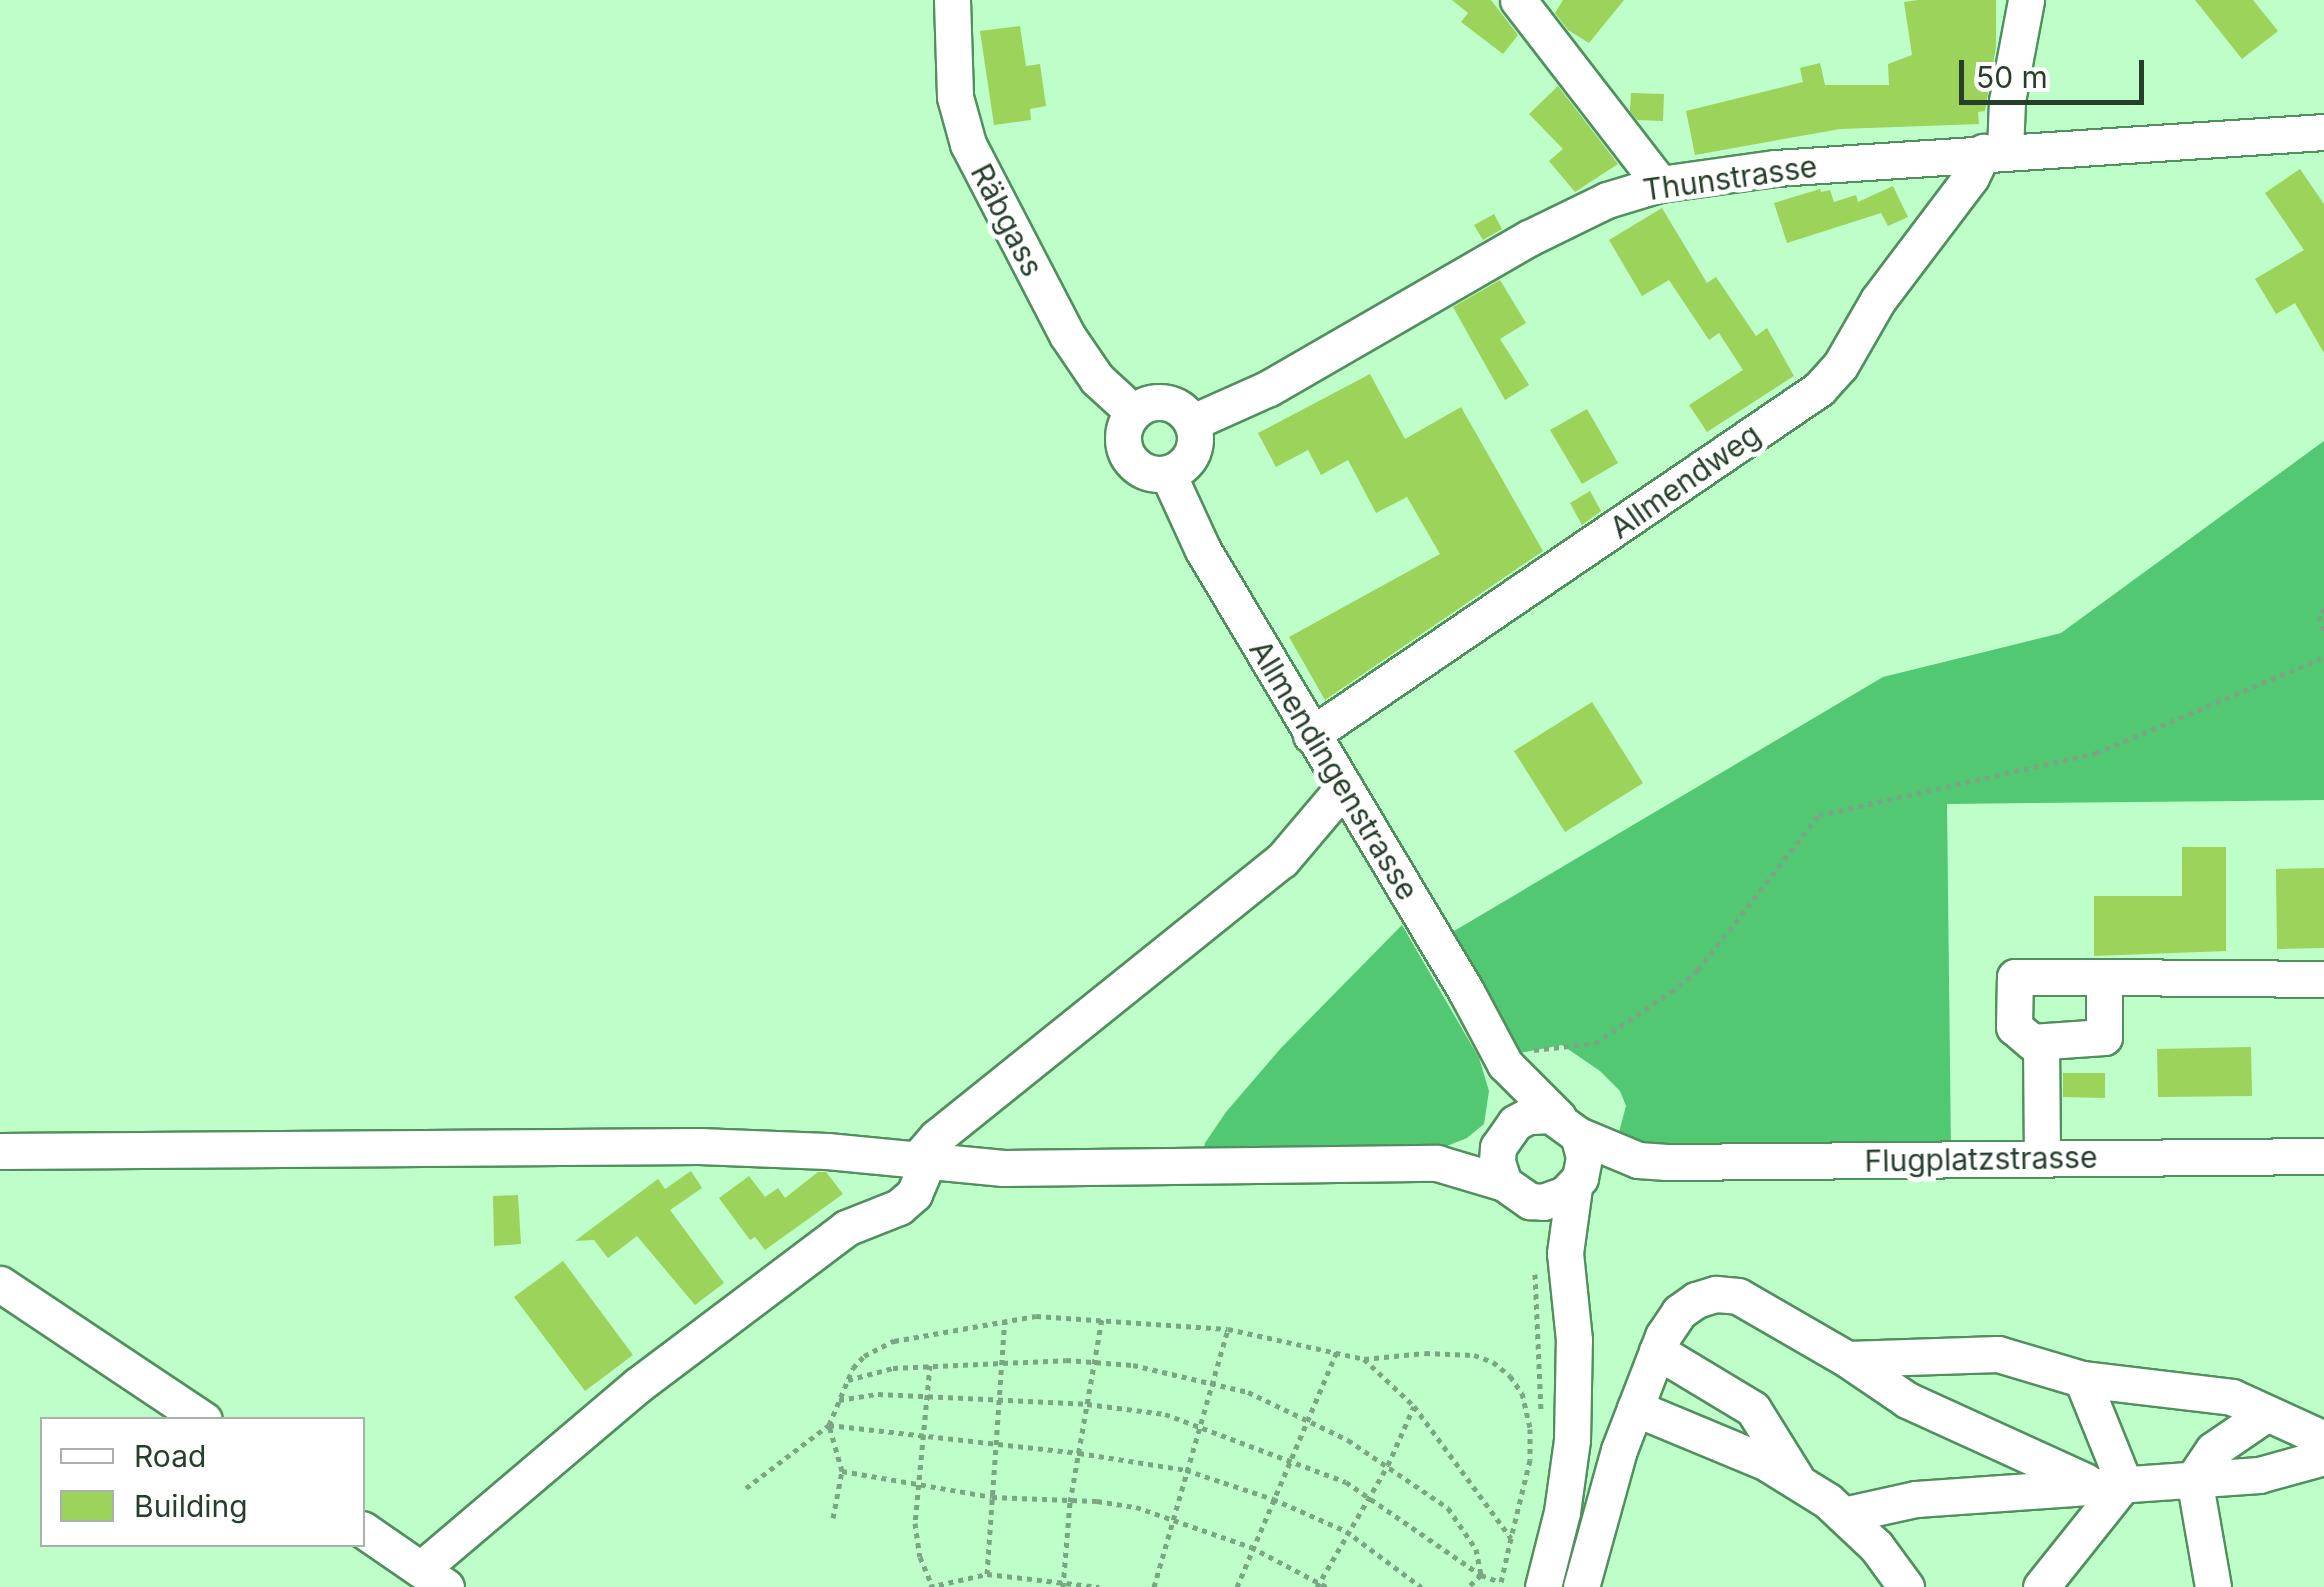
<!DOCTYPE html>
<html>
<head>
<meta charset="utf-8">
<style>
	body { margin:0 }
	#map { position:relative; width:2324px; height:1587px; overflow:hidden; background:#bdfec9; font-family:Inter,sans-serif }
	div>[style] { position:absolute }
	[style*='--x'] { left:calc(var(--x)*1px); top:calc(var(--y)*1px); width:calc(var(--w)*1px); rotate:calc(var(--a)*1deg) }
	.forest>* { inset:0; background:#53c873 }
	.building>* { inset:0; background:#9cd35a }
	.path>* { height:5px; margin-top:-2.5px; transform-origin:0; background:repeating-linear-gradient(90deg,#78a781 0 5px,transparent 0 10px) }
	.roads { filter:drop-shadow(2px 0 #528f5f) drop-shadow(-2px 0 #528f5f) drop-shadow(0 2px #528f5f) drop-shadow(0 -2px #528f5f) }
	.minor>* { height:35px; margin:-17.5px; padding:0 17.5px; transform-origin:17.5px; border-radius:17.5px; background:#fff }
	.minor>.ring { margin:-17.5px; padding:0; box-sizing:content-box; background:none; border:35px solid #fff; border-radius:50% }
	span { translate:-50% -50%; white-space:nowrap; text-align:center; line-height:1.15; -webkit-text-stroke:10px #fff; paint-order:stroke }
	.street-label { font-size:30px; color:#253f2a }
	.legend { position:absolute; left:40px; top:1417px; width:325px; height:130px; box-sizing:border-box; background:#fff; border:2px solid #a8b2aa; margin:0; padding:12px 18px; list-style:none; font-size:30px; color:#253f2a }
	.legend li { display:flex; align-items:center; gap:20px; height:50px }
	.legend b { width:50px; border:2px solid #a8b2aa }
	.scale { position:absolute; left:1959px; top:60px; width:185px; height:45px; box-sizing:border-box; border:5px solid #253f2a; border-top:0; padding-left:12px; font-size:30px; line-height:35px; white-space:nowrap; color:#253f2a; -webkit-text-stroke:8px #fff; paint-order:stroke }
</style>
</head>
<body>
<div id="map">
	<div class="forest">
		<div style="clip-path:polygon(2324px 441px,2324px 800px,1947px 804px,1951px 1150px,1632px 1148px,1618px 1136px,1626px 1106px,1620px 1091px,1600px 1071px,1562px 1045px,1514px 1054px,1449px 934px,1883px 677px,2061px 633px)"></div>
		<div style="clip-path:polygon(1402px 925px,1479px 1058px,1489px 1091px,1484px 1124px,1467px 1138px,1437px 1150px,1203px 1154px,1205px 1143px,1226px 1112px,1281px 1048px)"></div>
	</div>
	<div class="building">
		<div style="clip-path:polygon(1452px 0,1491px 0,1518px 35px,1503px 54px,1461px 22px,1468px 13px)"></div>
		<div style="clip-path:polygon(1563px 0,1624px 0,1589px 43px,1568px 30px,1555px 13px)"></div>
		<div style="clip-path:polygon(1918px 0,1996px 0,1996px 47px,1985px 111px,1978px 112px,1979px 124px,1840px 129px,1695px 155px,1686px 111px,1803px 82px,1800px 68px,1820px 63px,1825px 85px,1889px 85px,1888px 64px,1912px 55px,1904px 2px)"></div>
		<div style="clip-path:polygon(2195px 0,2253px 0,2278px 31px,2242px 59px)"></div>
		<div style="clip-path:polygon(1020px 26px,1026px 66px,1040px 64px,1046px 106px,1030px 109px,1031px 120px,994px 125px,980px 31px)"></div>
		<div style="clip-path:polygon(1558px 86px,1618px 164px,1575px 192px,1549px 161px,1563px 149px,1529px 114px)"></div>
		<div style="clip-path:polygon(1631px 93px,1664px 94px,1663px 121px,1637px 120px,1630px 111px)"></div>
		<div style="clip-path:polygon(2300px 169px,2324px 204px,2324px 353px,2295px 303px,2276px 314px,2255px 279px,2304px 250px,2265px 193px)"></div>
		<div style="clip-path:polygon(1893px 186px,1908px 217px,1888px 226px,1881px 213px,1787px 243px,1774px 203px,1820px 189px,1821px 192px,1830px 190px,1834px 202px,1856px 195px,1858px 202px)"></div>
		<div style="clip-path:polygon(1662px 208px,1707px 283px,1716px 277px,1756px 336px,1767px 328px,1794px 376px,1707px 432px,1689px 405px,1743px 370px,1719px 333px,1709px 340px,1669px 280px,1642px 296px,1609px 240px)"></div>
		<div style="clip-path:polygon(1494px 214px,1502px 229px,1483px 240px,1474px 225px)"></div>
		<div style="clip-path:polygon(1500px 280px,1526px 323px,1500px 339px,1529px 385px,1505px 400px,1453px 307px)"></div>
		<div style="clip-path:polygon(1370px 374px,1405px 439px,1461px 407px,1543px 551px,1325px 700px,1289px 637px,1440px 554px,1407px 497px,1376px 513px,1348px 460px,1321px 475px,1308px 450px,1276px 467px,1258px 433px)"></div>
		<div style="clip-path:polygon(1587px 409px,1618px 463px,1582px 484px,1550px 430px)"></div>
		<div style="clip-path:polygon(1590px 491px,1601px 511px,1582px 525px,1570px 503px)"></div>
		<div style="clip-path:polygon(1592px 702px,1643px 783px,1565px 832px,1514px 751px)"></div>
		<div style="clip-path:polygon(2182px 847px,2226px 847px,2226px 951px,2094px 956px,2094px 896px,2182px 896px)"></div>
		<div style="clip-path:polygon(2324px 868px,2324px 948px,2277px 949px,2276px 869px)"></div>
		<div style="clip-path:polygon(2251px 1047px,2252px 1096px,2158px 1097px,2157px 1049px)"></div>
		<div style="clip-path:polygon(2063px 1073px,2105px 1073px,2105px 1098px,2063px 1097px)"></div>
		<div style="clip-path:polygon(691px 1171px,702px 1188px,670px 1210px,724px 1283px,695px 1305px,637px 1236px,608px 1258px,594px 1240px,575px 1241px,658px 1179px,665px 1189px)"></div>
		<div style="clip-path:polygon(818px 1172px,826px 1172px,843px 1194px,765px 1250px,755px 1237px,750px 1240px,719px 1198px,749px 1176px,765px 1197px,778px 1188px,785px 1198px)"></div>
		<div style="clip-path:polygon(518px 1195px,521px 1244px,494px 1246px,493px 1196px)"></div>
		<div style="clip-path:polygon(563px 1261px,633px 1355px,585px 1391px,514px 1297px)"></div>
	</div>
	<div class="path">
		<div style="--x:2324;--y:608;--w:9;--a:122"></div>
		<div style="--x:2319;--y:616;--w:16;--a:72"></div>
		<div style="--x:1534;--y:1050;--w:61;--a:-6.5"></div>
		<div style="--x:1595;--y:1043;--w:92;--a:-33.9"></div>
		<div style="--x:1671;--y:992;--w:35;--a:-39"></div>
		<div style="--x:1698;--y:970;--w:197;--a:-52"></div>
		<div style="--x:1819;--y:815;--w:284;--a:-12.6"></div>
		<div style="--x:2096;--y:753;--w:247;--a:-22.8"></div>
		<div style="--x:1535;--y:1274;--w:139;--a:87.5"></div>
		<div style="--x:1364;--y:1359;--w:61;--a:-5.6"></div>
		<div style="--x:1425;--y:1353;--w:49;--a:2.3"></div>
		<div style="--x:1474;--y:1355;--w:20;--a:20"></div>
		<div style="--x:1493;--y:1362;--w:22;--a:39"></div>
		<div style="--x:1510;--y:1376;--w:21;--a:55"></div>
		<div style="--x:1522;--y:1393;--w:37;--a:77"></div>
		<div style="--x:1530;--y:1429;--w:31;--a:90"></div>
		<div style="--x:1530;--y:1460;--w:80;--a:103.7"></div>
		<div style="--x:930;--y:1365;--w:159;--a:95.4"></div>
		<div style="--x:915;--y:1523;--w:34;--a:82"></div>
		<div style="--x:920;--y:1557;--w:33;--a:67"></div>
		<div style="--x:848;--y:1380;--w:47;--a:-14.9"></div>
		<div style="--x:893;--y:1368;--w:173;--a:-2.6"></div>
		<div style="--x:1066;--y:1360;--w:67;--a:4.3"></div>
		<div style="--x:1133;--y:1365;--w:118;--a:13.2"></div>
		<div style="--x:1248;--y:1392;--w:111;--a:25.6"></div>
		<div style="--x:1348;--y:1440;--w:121;--a:34.2"></div>
		<div style="--x:1448;--y:1508;--w:50;--a:55.7"></div>
		<div style="--x:1476;--y:1549;--w:26;--a:79"></div>
		<div style="--x:1481;--y:1575;--w:18;--a:137"></div>
		<div style="--x:839;--y:1400;--w:39;--a:-9"></div>
		<div style="--x:878;--y:1394;--w:209;--a:2.7"></div>
		<div style="--x:1087;--y:1404;--w:79;--a:7.3"></div>
		<div style="--x:1165;--y:1414;--w:193;--a:20.6"></div>
		<div style="--x:1346;--y:1482;--w:164;--a:34.6"></div>
		<div style="--x:1481;--y:1575;--w:20;--a:20"></div>
		<div style="--x:842;--y:1471;--w:152;--a:9.8"></div>
		<div style="--x:992;--y:1497;--w:105;--a:2.2"></div>
		<div style="--x:1097;--y:1501;--w:39;--a:9"></div>
		<div style="--x:1136;--y:1507;--w:122;--a:19.2"></div>
		<div style="--x:1251;--y:1547;--w:86;--a:27.8"></div>
		<div style="--x:746;--y:1488;--w:104;--a:-37.2"></div>
		<div style="--x:829;--y:1425;--w:62;--a:-67.2"></div>
		<div style="--x:853;--y:1368;--w:16;--a:-47"></div>
		<div style="--x:864;--y:1356;--w:34;--a:-27"></div>
		<div style="--x:894;--y:1341;--w:144;--a:-10"></div>
		<div style="--x:1036;--y:1316;--w:192;--a:3.9"></div>
		<div style="--x:1228;--y:1329;--w:139;--a:12.4"></div>
		<div style="--x:1364;--y:1359;--w:69;--a:43.2"></div>
		<div style="--x:1414;--y:1406;--w:164;--a:53.7"></div>
		<div style="--x:1511;--y:1538;--w:50;--a:102.7"></div>
		<div style="--x:833;--y:1518;--w:48;--a:-79.2"></div>
		<div style="--x:842;--y:1471;--w:48;--a:-105.8"></div>
		<div style="--x:829;--y:1425;--w:252;--a:6.4"></div>
		<div style="--x:1079;--y:1453;--w:108;--a:9"></div>
		<div style="--x:1186;--y:1470;--w:92;--a:18.4"></div>
		<div style="--x:1273;--y:1499;--w:80;--a:23.7"></div>
		<div style="--x:1346;--y:1531;--w:94;--a:36.7"></div>
		<div style="--x:987;--y:1574;--w:257;--a:-86"></div>
		<div style="--x:929;--y:1587;--w:59;--a:-12.6"></div>
		<div style="--x:987;--y:1574;--w:113;--a:6.6"></div>
		<div style="--x:1063;--y:1587;--w:85;--a:-85.3"></div>
		<div style="--x:1070;--y:1502;--w:187;--a:-80.1"></div>
		<div style="--x:1154;--y:1587;--w:268;--a:-74"></div>
		<div style="--x:1237;--y:1587;--w:256;--a:-67"></div>
		<div style="--x:1317;--y:1587;--w:141;--a:-59.8"></div>
		<div style="--x:1388;--y:1465;--w:64;--a:-66.2"></div>
	</div>
	<div class="roads">
		<div class="minor">
			<div style="--x:952;--y:0;--w:97;--a:88.2"></div>
			<div style="--x:955;--y:97;--w:49;--a:74.5"></div>
			<div style="--x:968;--y:144;--w:215;--a:62.6"></div>
			<div style="--x:1067;--y:335;--w:53;--a:55.7"></div>
			<div style="--x:1097;--y:379;--w:49;--a:42.5"></div>
			<div style="--x:1518;--y:0;--w:232;--a:52.3"></div>
			<div style="--x:2005;--y:151;--w:50;--a:-87.7"></div>
			<div style="--x:2007;--y:101;--w:103;--a:-79.3"></div>
			<div class="ring" style="left:1123px;top:402px;width:37px;height:37px"></div>
			<div style="--x:1193;--y:422;--w:83;--a:-24.1"></div>
			<div style="--x:1269;--y:388;--w:300;--a:-30"></div>
			<div style="--x:1529;--y:238;--w:87;--a:-26"></div>
			<div style="--x:1607;--y:200;--w:55;--a:-16.8"></div>
			<div style="--x:1660;--y:184;--w:117;--a:-7.9"></div>
			<div style="--x:1776;--y:168;--w:549;--a:-3.76"></div>
			<div style="--x:1168;--y:474;--w:84;--a:65.3"></div>
			<div style="--x:1203;--y:550;--w:513;--a:59.19"></div>
			<div style="--x:1466;--y:991;--w:83;--a:61.9"></div>
			<div style="--x:1505;--y:1064;--w:75;--a:45"></div>
			<div style="--x:1311;--y:735;--w:615;--a:-34.26"></div>
			<div style="--x:1819;--y:389;--w:31;--a:-48"></div>
			<div style="--x:1840;--y:366;--w:76;--a:-60.1"></div>
			<div style="--x:1878;--y:300;--w:154;--a:-52.9"></div>
			<div style="--x:1971;--y:177;--w:28;--a:-64"></div>
			<div style="--x:2104;--y:977;--w:60;--a:90"></div>
			<div style="--x:2104;--y:1037;--w:72;--a:176"></div>
			<div style="--x:2032;--y:1042;--w:23;--a:-140"></div>
			<div style="--x:2014;--y:1027;--w:50;--a:-88.9"></div>
			<div style="--x:2015;--y:977;--w:89;--a:0"></div>
			<div style="--x:2104;--y:977;--w:220;--a:0.5"></div>
			<div style="--x:2041;--y:1042;--w:116;--a:89.5"></div>
			<div style="--x:1578;--y:1135;--w:65;--a:22.6"></div>
			<div style="--x:1638;--y:1160;--w:29;--a:4"></div>
			<div style="--x:1667;--y:1162;--w:657;--a:-0.52"></div>
			<div style="--x:0;--y:1151;--w:699;--a:-0.41"></div>
			<div style="--x:699;--y:1146;--w:128;--a:2.2"></div>
			<div style="--x:827;--y:1151;--w:177;--a:5.5"></div>
			<div style="--x:1003;--y:1168;--w:434;--a:-0.7"></div>
			<div style="--x:1437;--y:1163;--w:70;--a:16.6"></div>
			<div style="--x:1504;--y:1183;--w:32;--a:35"></div>
			<div style="--x:1530;--y:1201;--w:13;--a:4"></div>
			<div style="--x:1543;--y:1202;--w:23;--a:-20"></div>
			<div style="--x:1565;--y:1194;--w:22;--a:-47"></div>
			<div style="--x:1580;--y:1178;--w:21;--a:-79"></div>
			<div style="--x:1584;--y:1157;--w:23;--a:-105"></div>
			<div style="--x:1578;--y:1135;--w:34;--a:-144"></div>
			<div style="--x:1550;--y:1115;--w:22;--a:177"></div>
			<div style="--x:1528;--y:1116;--w:15;--a:152"></div>
			<div style="--x:1515;--y:1123;--w:29;--a:125"></div>
			<div style="--x:1498;--y:1147;--w:15;--a:94"></div>
			<div style="--x:1497;--y:1162;--w:22;--a:72"></div>
			<div style="--x:915;--y:1162;--w:33;--a:-49"></div>
			<div style="--x:937;--y:1137;--w:442;--a:-38.8"></div>
			<div style="--x:1282;--y:860;--w:96;--a:-49.7"></div>
			<div style="--x:0;--y:1284;--w:245;--a:33.7"></div>
			<div style="--x:1657;--y:1351;--w:112;--a:31.1"></div>
			<div style="--x:1753;--y:1409;--w:81;--a:58.1"></div>
			<div style="--x:1847;--y:1359;--w:73;--a:34.3"></div>
			<div style="--x:1907;--y:1400;--w:196;--a:24.5"></div>
			<div style="--x:1635;--y:1408;--w:141;--a:22.6"></div>
			<div style="--x:1765;--y:1462;--w:74;--a:31.8"></div>
			<div style="--x:1828;--y:1501;--w:66;--a:43.2"></div>
			<div style="--x:1876;--y:1546;--w:51;--a:53.8"></div>
			<div style="--x:1843;--y:1515;--w:75;--a:-12.4"></div>
			<div style="--x:1916;--y:1499;--w:344;--a:-4"></div>
			<div style="--x:2259;--y:1475;--w:67;--a:-15.5"></div>
			<div style="--x:362;--y:1529;--w:102;--a:34.6"></div>
			<div style="--x:421;--y:1569;--w:285;--a:-40.3"></div>
			<div style="--x:638;--y:1385;--w:261;--a:-37"></div>
			<div style="--x:846;--y:1228;--w:57;--a:-21.6"></div>
			<div style="--x:899;--y:1207;--w:20;--a:-41"></div>
			<div style="--x:914;--y:1194;--w:34;--a:-67"></div>
			<div style="--x:1543;--y:1587;--w:77;--a:-75.8"></div>
			<div style="--x:1562;--y:1512;--w:73;--a:-82.1"></div>
			<div style="--x:1572;--y:1440;--w:100;--a:-88.9"></div>
			<div style="--x:1574;--y:1340;--w:87;--a:-95.9"></div>
			<div style="--x:1565;--y:1253;--w:67;--a:-82.2"></div>
			<div style="--x:1581;--y:1587;--w:142;--a:-74.5"></div>
			<div style="--x:1619;--y:1450;--w:122;--a:-68.9"></div>
			<div style="--x:1663;--y:1336;--w:29;--a:-56"></div>
			<div style="--x:1679;--y:1312;--w:21;--a:-35"></div>
			<div style="--x:1696;--y:1300;--w:21;--a:-17"></div>
			<div style="--x:1716;--y:1294;--w:22;--a:5"></div>
			<div style="--x:1738;--y:1296;--w:126;--a:30"></div>
			<div style="--x:1847;--y:1359;--w:151;--a:-1.9"></div>
			<div style="--x:1998;--y:1354;--w:88;--a:16.6"></div>
			<div style="--x:2082;--y:1379;--w:151;--a:6.8"></div>
			<div style="--x:2232;--y:1397;--w:101;--a:24.5"></div>
			<div style="--x:2041;--y:1587;--w:133;--a:-51.4"></div>
			<div style="--x:2124;--y:1483;--w:112;--a:-112"></div>
			<div style="--x:2213;--y:1587;--w:111;--a:-99.9"></div>
			<div style="--x:2194;--y:1478;--w:34;--a:-56"></div>
			<div style="--x:2213;--y:1450;--w:65;--a:-34.4"></div>
		</div>
	</div>
	<div class="street-label">
		<span style="left:1730px;top:178px;rotate:-8deg">Thunstrasse</span>
		<span style="left:1007px;top:220px;rotate:63deg">Räbgass</span>
		<span style="left:1685px;top:481px;rotate:-35deg">Allmendweg</span>
		<span style="left:1334px;top:770px;rotate:59deg">Allmendingenstrasse</span>
		<span style="left:1981px;top:1159px;rotate:-1deg">Flugplatzstrasse</span>
	</div>
	<ul class="legend">
	<li><b style="height:12px;background:#fff"></b>Road</li>
	<li><b style="height:28px;background:#9cd35a"></b>Building</li>
	</ul>
	<div class="scale">50 m</div>
</div>
</body>
</html>
